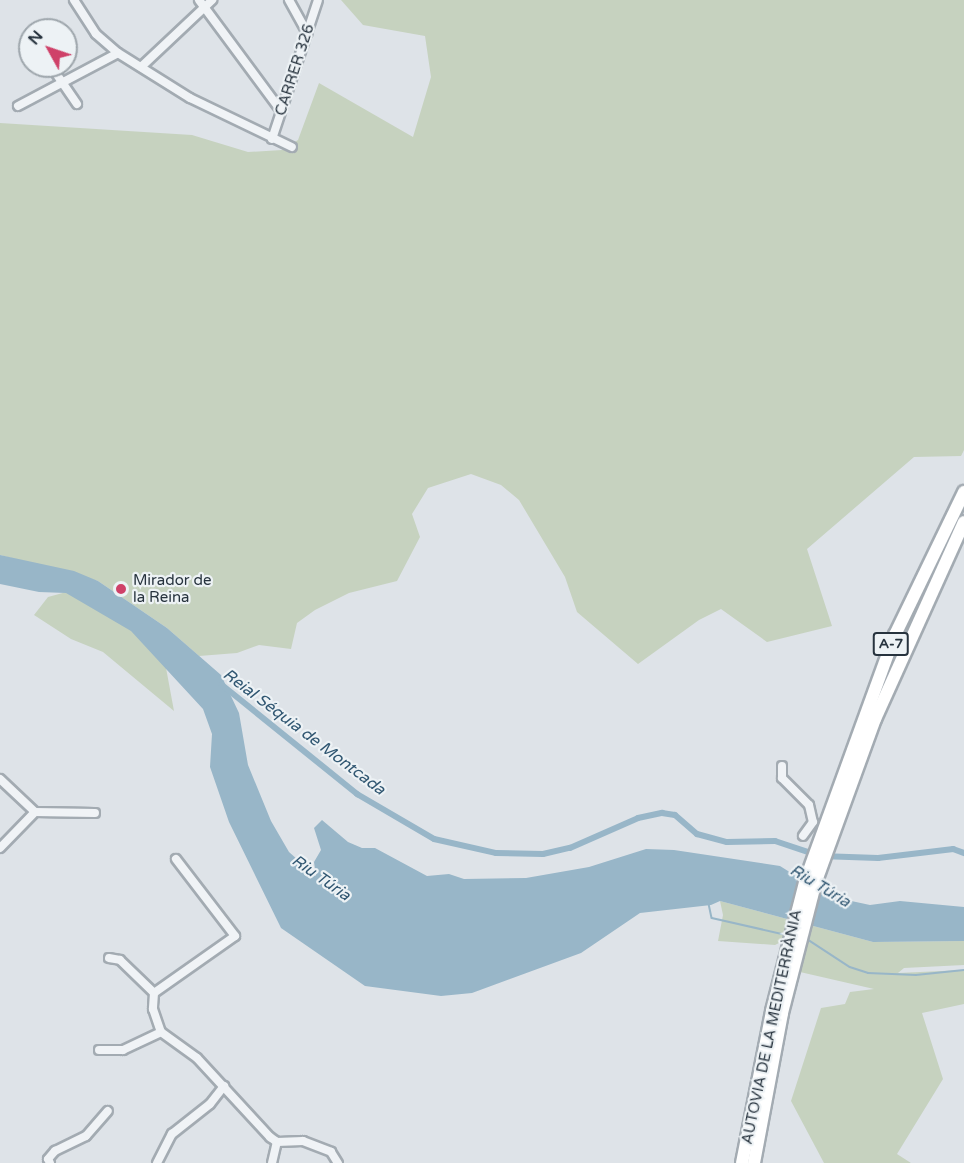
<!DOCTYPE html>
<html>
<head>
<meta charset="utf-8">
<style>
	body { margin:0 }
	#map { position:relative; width:964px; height:1163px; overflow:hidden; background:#dee3e8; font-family:"Varela Round",sans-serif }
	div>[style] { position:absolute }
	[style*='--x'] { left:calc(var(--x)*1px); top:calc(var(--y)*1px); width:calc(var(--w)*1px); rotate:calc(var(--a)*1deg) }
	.green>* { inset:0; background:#c6d2bf }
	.water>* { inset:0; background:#98b6c8 }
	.stream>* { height:1.5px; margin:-0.75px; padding:0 0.75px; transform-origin:0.75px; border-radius:0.75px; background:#98b6c8 }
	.canal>* { height:6px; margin:-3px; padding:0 3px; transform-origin:3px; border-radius:3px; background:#98b6c8 }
	.roads { filter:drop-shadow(2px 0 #a3abb2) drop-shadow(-2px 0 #a3abb2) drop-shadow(0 2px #a3abb2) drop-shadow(0 -2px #a3abb2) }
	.minor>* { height:8px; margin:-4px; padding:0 4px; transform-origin:4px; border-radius:4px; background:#f0f3f6 }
	.highway>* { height:12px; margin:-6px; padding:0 6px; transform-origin:6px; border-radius:6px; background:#fff }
	.dots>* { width:16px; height:16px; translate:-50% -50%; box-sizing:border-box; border:3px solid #edf2f5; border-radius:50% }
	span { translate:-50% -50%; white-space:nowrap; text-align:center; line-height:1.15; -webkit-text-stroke:4.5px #edf2f5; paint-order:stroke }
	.shield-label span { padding:2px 4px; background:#edf2f5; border:2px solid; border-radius:4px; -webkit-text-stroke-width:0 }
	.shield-label { font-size:14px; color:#27333e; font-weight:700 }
	.street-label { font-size:15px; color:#27333e }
	.poi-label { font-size:15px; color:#27333e }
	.left { translate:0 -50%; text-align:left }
	.water-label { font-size:16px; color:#315772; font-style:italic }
	.north { position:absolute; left:18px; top:18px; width:60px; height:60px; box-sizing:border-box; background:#edf2f5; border:2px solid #9ea6ac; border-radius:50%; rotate:310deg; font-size:16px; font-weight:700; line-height:24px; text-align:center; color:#27333e }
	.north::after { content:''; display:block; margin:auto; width:21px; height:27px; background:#cf4169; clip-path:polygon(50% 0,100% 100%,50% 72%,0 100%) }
</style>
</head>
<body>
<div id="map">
	<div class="green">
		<div style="clip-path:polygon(341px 0,964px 0,964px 450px,961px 456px,914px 457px,807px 549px,832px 626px,767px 642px,721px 609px,699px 620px,638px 664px,577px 612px,565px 577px,519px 500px,501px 485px,471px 474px,428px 488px,412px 514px,420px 537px,397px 581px,349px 593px,315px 610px,297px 623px,291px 649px,259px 645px,237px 653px,199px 656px,167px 628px,98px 581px,0 555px,0 123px,192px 135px,248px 152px,282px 150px,298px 140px,319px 83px,413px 137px,431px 77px,425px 36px,363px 25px)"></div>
		<div style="clip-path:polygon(70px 591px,113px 614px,164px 657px,174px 711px,103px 652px,71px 639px,34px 615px,48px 597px)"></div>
		<div style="clip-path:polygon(720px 901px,873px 942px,964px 941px,964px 965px,904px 968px,898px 973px,964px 970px,964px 1004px,922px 1013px,943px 1079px,897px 1154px,911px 1163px,824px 1163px,791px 1101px,821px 1008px,845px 1004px,850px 992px,874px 989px,800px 972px,805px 948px,785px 940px,775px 945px,718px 941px,723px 915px)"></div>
	</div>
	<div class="water">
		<div style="clip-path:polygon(0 555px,74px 571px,98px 581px,167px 628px,221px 675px,239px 713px,248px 765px,271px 821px,289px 852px,316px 876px,314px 862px,321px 850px,314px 828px,322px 820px,348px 842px,362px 848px,375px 848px,427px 876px,449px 874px,464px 879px,526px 878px,589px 867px,646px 849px,674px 850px,780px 866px,828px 896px,870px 905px,900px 901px,964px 907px,964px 941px,873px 942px,720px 901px,711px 905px,640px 913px,581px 953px,472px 993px,441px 996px,365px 986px,281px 928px,229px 822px,210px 767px,212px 734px,203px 709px,131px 631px,66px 593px,39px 592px,0 584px)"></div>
	</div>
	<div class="stream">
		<div style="--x:709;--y:904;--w:14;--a:78"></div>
		<div style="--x:712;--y:918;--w:77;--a:12.8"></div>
		<div style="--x:807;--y:939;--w:51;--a:33.1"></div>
		<div style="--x:850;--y:967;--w:19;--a:18"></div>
		<div style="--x:868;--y:973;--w:48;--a:2.4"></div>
		<div style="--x:916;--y:975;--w:48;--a:-5.9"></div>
	</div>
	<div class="canal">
		<div style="--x:222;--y:685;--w:174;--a:38.9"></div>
		<div style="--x:357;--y:794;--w:89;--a:30.3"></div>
		<div style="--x:434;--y:839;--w:64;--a:12.7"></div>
		<div style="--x:496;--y:853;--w:47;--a:1.2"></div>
		<div style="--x:543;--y:854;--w:28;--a:-13"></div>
		<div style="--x:570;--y:848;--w:74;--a:-23.8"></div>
		<div style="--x:638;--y:818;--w:25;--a:-12"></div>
		<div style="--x:662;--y:813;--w:13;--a:9"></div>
		<div style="--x:675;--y:815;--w:29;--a:41"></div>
		<div style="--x:697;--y:834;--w:31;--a:15"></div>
		<div style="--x:727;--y:842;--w:48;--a:-1.2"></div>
		<div style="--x:775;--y:841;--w:47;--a:18.4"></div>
		<div style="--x:820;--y:856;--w:58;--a:2"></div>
		<div style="--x:878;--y:858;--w:76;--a:-6.8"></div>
		<div style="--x:953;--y:849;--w:12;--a:20"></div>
	</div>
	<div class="roads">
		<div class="minor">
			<div style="--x:74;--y:0;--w:40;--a:57.1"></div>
			<div style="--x:96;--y:34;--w:29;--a:41"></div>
			<div style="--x:118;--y:53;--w:85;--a:32"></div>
			<div style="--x:190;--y:98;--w:113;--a:25.7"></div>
			<div style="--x:199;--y:0;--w:138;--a:53.5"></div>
			<div style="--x:289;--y:0;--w:38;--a:61"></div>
			<div style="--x:51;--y:66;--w:46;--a:55.6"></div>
			<div style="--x:141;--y:67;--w:98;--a:-43.3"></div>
			<div style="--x:18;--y:106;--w:113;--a:-27.9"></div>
			<div style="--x:272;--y:139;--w:146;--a:-71.7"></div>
			<div style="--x:782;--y:766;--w:12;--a:90"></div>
			<div style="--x:782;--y:778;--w:38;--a:45"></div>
			<div style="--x:809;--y:805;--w:17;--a:77"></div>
			<div style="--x:813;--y:822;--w:17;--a:126"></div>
			<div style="--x:0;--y:779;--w:48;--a:43.3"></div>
			<div style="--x:0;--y:848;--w:50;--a:-45.8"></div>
			<div style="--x:35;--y:812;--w:60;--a:1"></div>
			<div style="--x:109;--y:958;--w:11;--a:10"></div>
			<div style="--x:120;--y:960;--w:47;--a:44.1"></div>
			<div style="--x:154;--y:993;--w:16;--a:94"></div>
			<div style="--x:153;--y:1009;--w:24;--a:71"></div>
			<div style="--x:161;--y:1032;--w:44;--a:35.8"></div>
			<div style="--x:197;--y:1058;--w:108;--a:47.3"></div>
			<div style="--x:270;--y:1137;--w:9;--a:36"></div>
			<div style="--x:277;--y:1142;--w:26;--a:-2"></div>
			<div style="--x:303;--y:1141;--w:30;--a:21"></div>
			<div style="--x:331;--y:1152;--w:13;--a:58"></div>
			<div style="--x:154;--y:993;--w:99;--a:-35.1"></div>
			<div style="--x:235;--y:936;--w:97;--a:-127.5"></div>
			<div style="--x:99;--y:1050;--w:24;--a:0"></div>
			<div style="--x:123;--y:1050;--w:42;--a:-25.3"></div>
			<div style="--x:50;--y:1163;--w:4;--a:-117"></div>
			<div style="--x:48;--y:1159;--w:11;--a:-49"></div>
			<div style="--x:55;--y:1151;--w:34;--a:-26"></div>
			<div style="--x:86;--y:1136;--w:33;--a:-49"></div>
			<div style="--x:157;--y:1163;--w:33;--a:-63"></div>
			<div style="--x:172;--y:1134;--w:48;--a:-38.3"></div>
			<div style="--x:210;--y:1104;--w:23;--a:-52"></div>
			<div style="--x:272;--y:1163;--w:22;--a:-77"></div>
		</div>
		<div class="highway">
			<div style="--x:742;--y:1163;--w:155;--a:-78.8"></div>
			<div style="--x:772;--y:1011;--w:136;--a:-75.6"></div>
			<div style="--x:806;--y:879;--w:260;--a:-70"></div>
			<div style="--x:895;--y:635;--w:159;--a:-64.2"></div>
			<div style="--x:754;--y:1163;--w:153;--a:-79.4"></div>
			<div style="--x:782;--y:1013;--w:136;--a:-75.6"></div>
			<div style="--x:816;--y:881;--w:172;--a:-70"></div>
			<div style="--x:875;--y:719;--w:216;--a:-65.7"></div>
		</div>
	</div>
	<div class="dots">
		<div style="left:121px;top:589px;background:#cf4169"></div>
	</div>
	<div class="shield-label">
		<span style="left:891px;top:644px">A-7</span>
	</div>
	<div class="street-label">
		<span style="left:295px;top:70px;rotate:-72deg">CARRER 326</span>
		<span style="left:772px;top:1027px;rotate:-78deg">AUTOVIA DE LA MEDITERRÀNIA</span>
	</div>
	<div class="poi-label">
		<span class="left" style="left:133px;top:589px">Mirador de<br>la Reina</span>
	</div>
	<div class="water-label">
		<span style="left:304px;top:732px;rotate:37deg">Reial Séquia de Montcada</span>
		<span style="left:321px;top:878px;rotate:35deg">Riu Túria</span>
		<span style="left:820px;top:886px;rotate:31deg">Riu Túria</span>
	</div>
	<div class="north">N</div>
</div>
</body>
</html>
